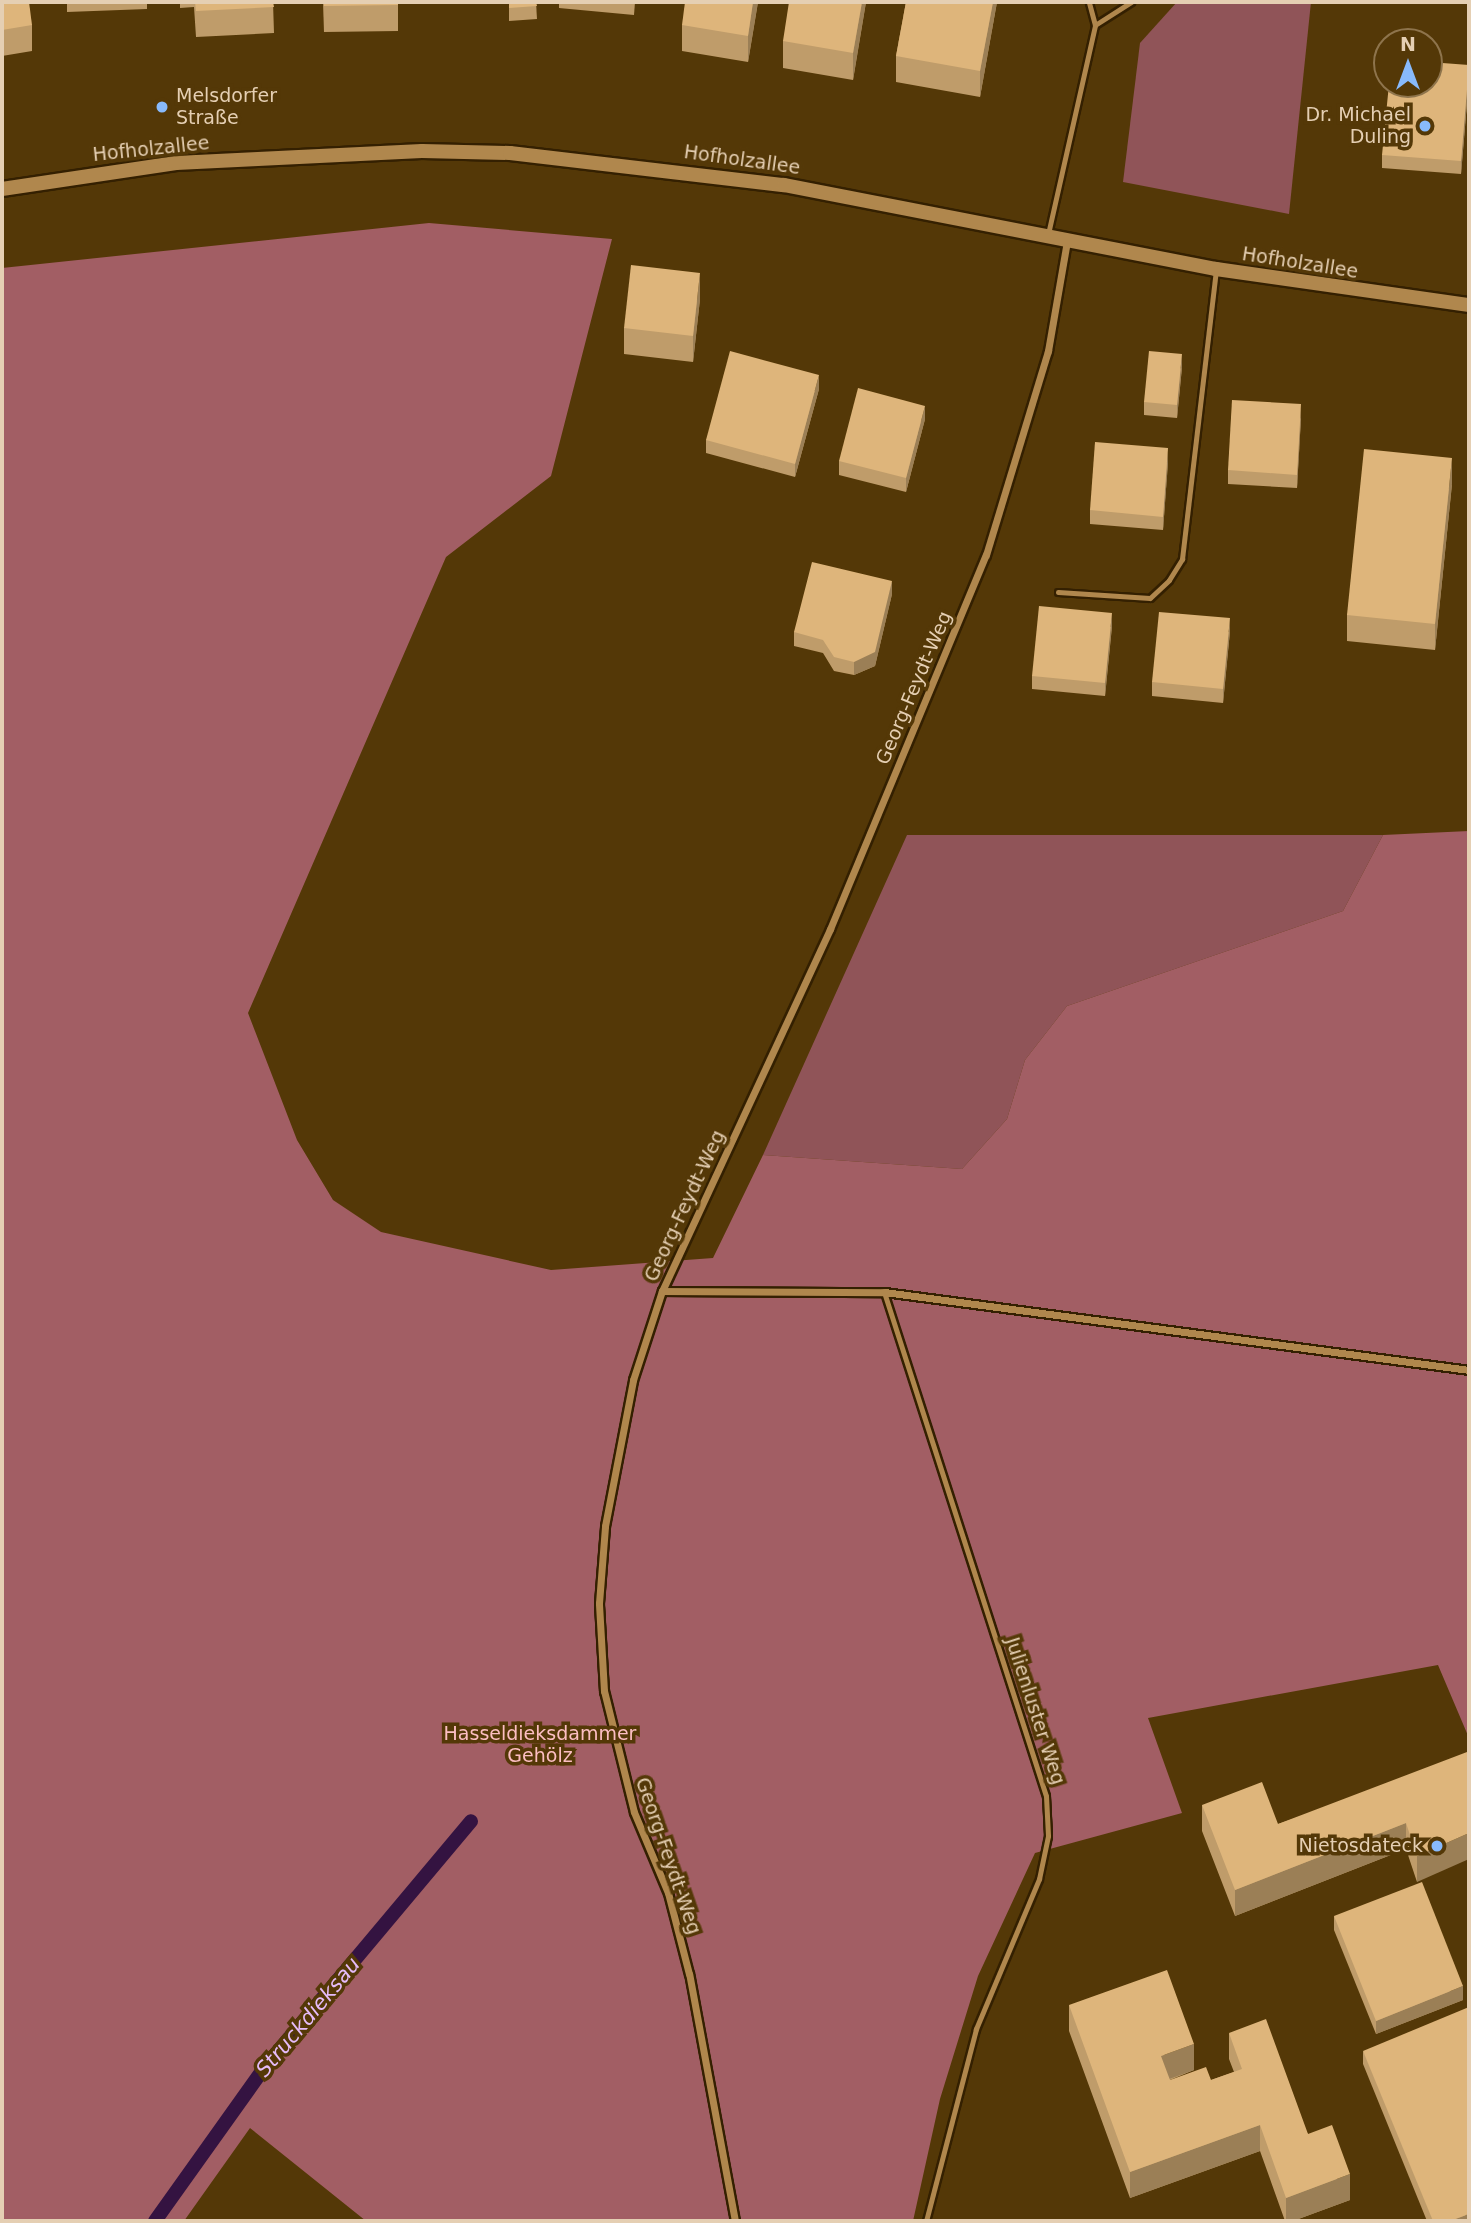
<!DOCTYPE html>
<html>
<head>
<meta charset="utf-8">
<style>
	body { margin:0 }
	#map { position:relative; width:1471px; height:2223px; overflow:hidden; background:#543807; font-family:"DejaVu Sans",sans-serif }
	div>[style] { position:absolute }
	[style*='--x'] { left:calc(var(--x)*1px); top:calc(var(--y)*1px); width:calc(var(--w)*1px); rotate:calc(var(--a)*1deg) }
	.green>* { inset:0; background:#905458 }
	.forest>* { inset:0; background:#a25e64 }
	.stream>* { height:14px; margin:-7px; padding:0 7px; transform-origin:7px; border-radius:7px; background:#341341 }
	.roads { filter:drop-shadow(2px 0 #342001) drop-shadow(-2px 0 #342001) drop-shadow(0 2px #342001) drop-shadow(0 -2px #342001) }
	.lane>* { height:5px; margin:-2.5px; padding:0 2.5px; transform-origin:2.5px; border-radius:2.5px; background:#b0874d }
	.street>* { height:7px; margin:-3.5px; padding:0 3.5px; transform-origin:3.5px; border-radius:3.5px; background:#b0874d }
	.secondary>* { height:14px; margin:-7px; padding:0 7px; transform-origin:7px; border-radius:7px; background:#b0874d }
	.wall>* { inset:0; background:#bf9c6a }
	.shaded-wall>* { inset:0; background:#9b7f56 }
	.building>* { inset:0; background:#deb57b }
	.dots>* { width:19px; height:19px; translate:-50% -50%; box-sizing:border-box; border:4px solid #543807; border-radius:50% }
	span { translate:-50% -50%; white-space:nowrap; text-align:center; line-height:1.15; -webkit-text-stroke:7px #543807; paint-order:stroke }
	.poi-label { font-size:19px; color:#e5cfb3 }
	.left { translate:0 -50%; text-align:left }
	.right { translate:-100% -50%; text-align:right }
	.street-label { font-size:19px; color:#e5cfb3 }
	.park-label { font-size:19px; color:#fcbec2 }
	.water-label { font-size:21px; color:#e5bbf8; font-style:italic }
	.frame { position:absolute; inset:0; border:4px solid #e5cfb3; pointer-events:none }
	.north { position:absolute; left:1373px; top:28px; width:70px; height:70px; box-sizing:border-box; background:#543807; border:2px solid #8e744c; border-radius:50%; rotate:0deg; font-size:19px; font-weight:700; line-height:28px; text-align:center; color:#e5cfb3 }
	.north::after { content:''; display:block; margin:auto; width:24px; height:32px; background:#88bafc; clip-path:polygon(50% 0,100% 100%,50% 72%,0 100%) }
</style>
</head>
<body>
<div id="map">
	<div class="green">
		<div style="clip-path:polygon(1177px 2px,1311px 2px,1289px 214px,1123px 182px,1140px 43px)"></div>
		<div style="clip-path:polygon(907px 835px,1383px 835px,1343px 911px,1067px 1006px,1025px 1060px,1007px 1119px,962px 1169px,763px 1155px)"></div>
	</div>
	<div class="forest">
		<div style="clip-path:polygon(429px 223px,612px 239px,551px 476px,446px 557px,248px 1013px,297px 1140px,333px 1200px,381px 1232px,551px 1270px,713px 1258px,763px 1155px,962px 1169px,1007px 1119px,1025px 1060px,1067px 1006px,1343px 911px,1383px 835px,1469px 831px,1469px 1738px,1438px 1665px,1148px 1718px,1182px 1813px,1035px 1853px,978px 1976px,940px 2099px,913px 2221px,366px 2221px,250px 2128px,184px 2221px,2px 2221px,2px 268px)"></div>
	</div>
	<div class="stream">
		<div style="--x:155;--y:2221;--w:188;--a:-54.5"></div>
		<div style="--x:264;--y:2068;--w:322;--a:-50"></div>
	</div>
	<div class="roads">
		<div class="lane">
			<div style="--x:1095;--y:25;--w:43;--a:-32.6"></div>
			<div style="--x:1048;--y:234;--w:214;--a:-77.3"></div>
			<div style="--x:1095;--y:25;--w:24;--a:-105"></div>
			<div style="--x:1058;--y:592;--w:92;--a:3.7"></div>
			<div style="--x:1150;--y:598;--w:26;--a:-43"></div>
			<div style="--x:1169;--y:580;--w:25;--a:-58"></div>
			<div style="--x:1182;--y:559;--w:291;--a:-83.3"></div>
			<div style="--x:884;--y:1292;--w:529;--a:72.18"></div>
			<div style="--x:1046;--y:1796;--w:40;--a:87.1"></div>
			<div style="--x:1048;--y:1836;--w:44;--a:101.8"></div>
			<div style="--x:1039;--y:1879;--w:163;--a:112.8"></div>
			<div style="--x:976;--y:2029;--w:198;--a:104.6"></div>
		</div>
		<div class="street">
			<div style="--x:662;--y:1291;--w:222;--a:0.3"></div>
			<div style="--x:884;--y:1292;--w:590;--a:7.59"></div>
			<div style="--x:735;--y:2221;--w:251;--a:-100.5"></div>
			<div style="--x:689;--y:1974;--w:84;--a:-104.5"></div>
			<div style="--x:668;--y:1893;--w:88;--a:-112.8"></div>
			<div style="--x:634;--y:1812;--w:125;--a:-103.9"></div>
			<div style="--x:604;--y:1691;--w:88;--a:-93.3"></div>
			<div style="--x:599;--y:1603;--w:77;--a:-85.5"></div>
			<div style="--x:605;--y:1526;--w:149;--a:-79.1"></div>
			<div style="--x:633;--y:1380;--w:94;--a:-72"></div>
			<div style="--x:662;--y:1291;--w:399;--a:-65.1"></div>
			<div style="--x:830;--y:929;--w:405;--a:-67.4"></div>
			<div style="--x:986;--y:555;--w:213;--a:-73.1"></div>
			<div style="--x:1048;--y:351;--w:112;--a:-80.2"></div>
		</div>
		<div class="secondary">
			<div style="--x:2;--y:189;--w:176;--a:-8.5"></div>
			<div style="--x:176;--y:163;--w:246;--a:-2.8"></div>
			<div style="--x:422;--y:151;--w:88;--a:1.3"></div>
			<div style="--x:510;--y:153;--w:276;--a:6.7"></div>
			<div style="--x:784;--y:185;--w:440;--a:11"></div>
			<div style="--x:1216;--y:269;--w:256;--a:8.1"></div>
		</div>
	</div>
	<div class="wall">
		<div style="clip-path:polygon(2px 2px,32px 25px,32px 51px,2px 56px)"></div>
		<div style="clip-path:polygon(67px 2px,147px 2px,147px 9px,67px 12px)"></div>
		<div style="clip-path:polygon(180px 2px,273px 2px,274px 33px,196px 37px,194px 7px,180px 8px)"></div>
		<div style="clip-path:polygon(323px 2px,398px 2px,398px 31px,324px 32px)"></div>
		<div style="clip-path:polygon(509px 2px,536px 2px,537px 19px,509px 21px)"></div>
		<div style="clip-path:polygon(559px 2px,635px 2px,634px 15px,559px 8px)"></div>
		<div style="clip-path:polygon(758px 2px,748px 62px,682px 51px,682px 25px)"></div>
		<div style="clip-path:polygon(866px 2px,853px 80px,783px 68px,783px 41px)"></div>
		<div style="clip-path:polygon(906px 2px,997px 2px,980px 97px,896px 82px,896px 56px)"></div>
		<div style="clip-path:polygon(1469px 79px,1461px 174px,1382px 168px,1382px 155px)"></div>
		<div style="clip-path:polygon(700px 299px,693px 362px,624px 354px,624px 328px)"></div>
		<div style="clip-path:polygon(1182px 367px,1177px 418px,1144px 415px,1144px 402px)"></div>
		<div style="clip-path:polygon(819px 389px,795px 477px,706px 453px,706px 440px)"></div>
		<div style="clip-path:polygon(1301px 418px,1297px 488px,1228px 484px,1228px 470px)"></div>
		<div style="clip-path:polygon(925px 419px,906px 492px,839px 475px,839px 461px)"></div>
		<div style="clip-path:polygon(1168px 462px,1163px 530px,1090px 524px,1090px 510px)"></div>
		<div style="clip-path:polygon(1452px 484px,1435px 650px,1347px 641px,1347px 615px)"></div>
		<div style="clip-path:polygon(892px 594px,875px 666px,854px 675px,834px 671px,823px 653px,794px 646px,794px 632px)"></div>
		<div style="clip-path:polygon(1112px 626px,1105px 696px,1032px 689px,1032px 676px)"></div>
		<div style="clip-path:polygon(1230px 631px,1223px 703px,1152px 696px,1152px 682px)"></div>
		<div style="clip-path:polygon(1469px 1758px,1417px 1882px,1406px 1849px,1235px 1916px,1202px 1831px,1202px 1805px,1278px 1824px)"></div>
		<div style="clip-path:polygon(1334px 1916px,1463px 2000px,1376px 2034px,1334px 1930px)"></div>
		<div style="clip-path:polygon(1069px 2005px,1194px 2070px,1170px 2080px,1211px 2080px,1234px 2072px,1229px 2059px,1229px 2033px,1308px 2134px,1350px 2200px,1293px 2221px,1285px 2221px,1260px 2151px,1130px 2198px,1069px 2031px)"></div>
		<div style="clip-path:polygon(1363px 2051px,1469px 2221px,1427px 2221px,1363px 2064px)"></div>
	</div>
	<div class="shaded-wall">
		<div style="clip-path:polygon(753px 2px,758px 2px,748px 62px,748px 36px)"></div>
		<div style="clip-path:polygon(862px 2px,866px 2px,853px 80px,853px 53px)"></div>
		<div style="clip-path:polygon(993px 2px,997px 2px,980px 97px,980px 71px)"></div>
		<div style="clip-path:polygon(1469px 65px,1469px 79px,1461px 174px,1461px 161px)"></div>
		<div style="clip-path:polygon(700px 273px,700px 299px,693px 362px,693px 336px)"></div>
		<div style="clip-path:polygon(1182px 354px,1182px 367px,1177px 418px,1177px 405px)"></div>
		<div style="clip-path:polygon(819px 375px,819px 389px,795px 477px,795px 464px)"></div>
		<div style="clip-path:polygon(1301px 404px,1301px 418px,1297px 488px,1297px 475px)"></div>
		<div style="clip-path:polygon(925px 406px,925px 419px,906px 492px,906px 478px)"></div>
		<div style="clip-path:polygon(1168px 448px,1168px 462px,1163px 530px,1163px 517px)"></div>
		<div style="clip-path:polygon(1452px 458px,1452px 484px,1435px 650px,1435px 624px)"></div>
		<div style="clip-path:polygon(892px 581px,892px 594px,875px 666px,854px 675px,854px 662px)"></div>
		<div style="clip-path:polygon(1112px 613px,1112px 626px,1105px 696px,1105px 683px)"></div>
		<div style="clip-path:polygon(1230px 618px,1230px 631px,1223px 703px,1223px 689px)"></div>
		<div style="clip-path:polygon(1406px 1823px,1406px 1849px,1235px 1916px,1235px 1890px)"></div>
		<div style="clip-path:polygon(1469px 1833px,1469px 1859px,1417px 1882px,1417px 1856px)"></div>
		<div style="clip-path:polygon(1463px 1986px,1463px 2000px,1376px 2034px,1376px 2021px)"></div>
		<div style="clip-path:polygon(1194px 2044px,1194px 2070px,1161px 2082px,1161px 2056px)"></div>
		<div style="clip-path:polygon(1260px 2125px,1260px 2151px,1130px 2198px,1130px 2172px)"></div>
		<div style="clip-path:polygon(1350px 2174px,1350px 2200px,1293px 2221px,1286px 2221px,1286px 2198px)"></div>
		<div style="clip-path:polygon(1469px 2214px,1469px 2221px,1450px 2221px)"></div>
	</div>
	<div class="building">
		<div style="clip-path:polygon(2px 2px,29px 2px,32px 25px,2px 30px)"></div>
		<div style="clip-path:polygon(195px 2px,273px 2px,274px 7px,196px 11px)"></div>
		<div style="clip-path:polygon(324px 2px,398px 2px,398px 5px,324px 6px)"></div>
		<div style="clip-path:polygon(509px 2px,536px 2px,537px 6px,509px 8px)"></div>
		<div style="clip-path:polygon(685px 2px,753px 2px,748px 36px,682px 25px)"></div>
		<div style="clip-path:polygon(789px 2px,862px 2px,853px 53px,783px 41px)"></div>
		<div style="clip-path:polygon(906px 2px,993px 2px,980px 71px,896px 56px)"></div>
		<div style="clip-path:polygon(1429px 62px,1469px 65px,1461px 161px,1382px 155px,1389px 84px,1429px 84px)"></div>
		<div style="clip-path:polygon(631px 265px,700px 273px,693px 336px,624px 328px)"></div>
		<div style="clip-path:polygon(730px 351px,819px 375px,795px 464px,706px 440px)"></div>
		<div style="clip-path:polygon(1149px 351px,1182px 354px,1177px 405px,1144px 402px)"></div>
		<div style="clip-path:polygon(858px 388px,925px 406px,906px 478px,839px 461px)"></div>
		<div style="clip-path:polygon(1232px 400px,1301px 404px,1297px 475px,1228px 470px)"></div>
		<div style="clip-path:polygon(1095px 442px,1168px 448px,1163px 517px,1090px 510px)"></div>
		<div style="clip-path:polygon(1364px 449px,1452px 458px,1435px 624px,1347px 615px)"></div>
		<div style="clip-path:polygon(812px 562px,892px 581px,875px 652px,854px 662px,834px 657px,823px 640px,794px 632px)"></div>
		<div style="clip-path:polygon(1039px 606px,1112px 613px,1105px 683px,1032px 676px)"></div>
		<div style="clip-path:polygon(1159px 612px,1230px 618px,1223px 689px,1152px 682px)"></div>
		<div style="clip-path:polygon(1467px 1752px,1469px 1758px,1469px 1833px,1417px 1856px,1406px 1823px,1235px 1890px,1202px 1805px,1262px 1782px,1278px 1824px)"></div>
		<div style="clip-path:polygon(1422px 1882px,1463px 1986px,1376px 2021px,1334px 1916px)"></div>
		<div style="clip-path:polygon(1167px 1970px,1194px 2044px,1161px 2056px,1170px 2080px,1206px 2067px,1211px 2080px,1242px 2069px,1229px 2033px,1266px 2019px,1308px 2134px,1332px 2125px,1350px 2174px,1286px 2198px,1260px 2125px,1130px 2172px,1069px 2005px)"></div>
		<div style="clip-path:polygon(1469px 2007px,1469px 2214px,1450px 2221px,1433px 2221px,1363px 2051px)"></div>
	</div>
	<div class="dots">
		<div style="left:162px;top:107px;background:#88bafc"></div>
		<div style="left:1425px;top:126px;background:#88bafc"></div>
		<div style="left:1437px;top:1846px;background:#88bafc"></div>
	</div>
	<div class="poi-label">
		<span class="left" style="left:176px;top:107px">Melsdorfer<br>Straße</span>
		<span class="right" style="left:1411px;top:126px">Dr. Michael<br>Duling</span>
		<span class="right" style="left:1423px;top:1846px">Nietosdateck</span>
	</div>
	<div class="street-label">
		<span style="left:151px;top:149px;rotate:-6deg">Hofholzallee</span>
		<span style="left:742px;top:160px;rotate:8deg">Hofholzallee</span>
		<span style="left:1300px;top:263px;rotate:9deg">Hofholzallee</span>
		<span style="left:914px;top:688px;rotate:-67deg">Georg-Feydt-Weg</span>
		<span style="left:685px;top:1206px;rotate:-65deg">Georg-Feydt-Weg</span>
		<span style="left:1035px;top:1711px;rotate:72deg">Julienluster Weg</span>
		<span style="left:668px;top:1856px;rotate:71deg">Georg-Feydt-Weg</span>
	</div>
	<div class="park-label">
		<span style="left:540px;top:1745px">Hasseldieksdammer<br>Gehölz</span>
	</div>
	<div class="water-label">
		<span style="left:308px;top:2017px;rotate:-50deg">Struckdieksau</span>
	</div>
	<div class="frame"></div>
	<div class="north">N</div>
</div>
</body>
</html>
